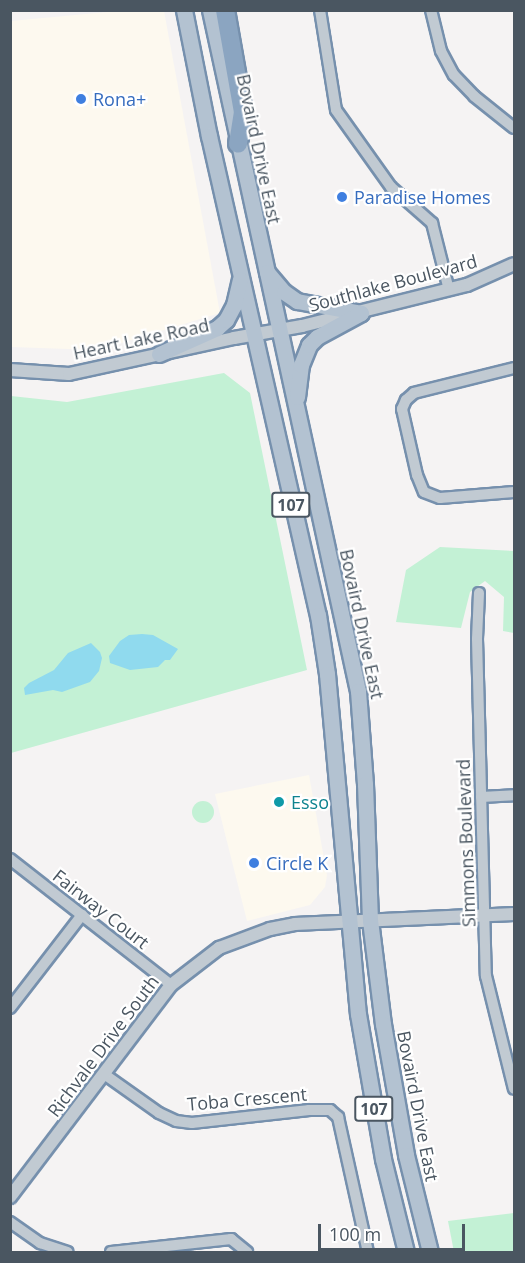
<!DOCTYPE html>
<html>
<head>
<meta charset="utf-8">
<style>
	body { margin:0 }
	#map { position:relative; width:525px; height:1263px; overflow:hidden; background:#f5f3f3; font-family:"Open Sans",sans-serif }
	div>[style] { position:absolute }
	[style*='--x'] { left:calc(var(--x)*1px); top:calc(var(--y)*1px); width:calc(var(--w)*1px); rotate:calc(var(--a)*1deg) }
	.commercial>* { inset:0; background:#fdf9ef }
	.green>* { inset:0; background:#c3f1d5 }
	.round { border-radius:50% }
	.water>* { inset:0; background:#90daee }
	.roads { filter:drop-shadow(2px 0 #7690ad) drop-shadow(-2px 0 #7690ad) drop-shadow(0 2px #7690ad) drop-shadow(0 -2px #7690ad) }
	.minor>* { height:10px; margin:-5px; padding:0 5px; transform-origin:5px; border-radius:5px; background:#c1cad2 }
	.tertiary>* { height:12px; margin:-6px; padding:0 6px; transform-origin:6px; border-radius:6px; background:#c1cad2 }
	.primary>* { height:15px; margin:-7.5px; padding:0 7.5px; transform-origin:7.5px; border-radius:7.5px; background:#b3c2d1 }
	.motorway>* { height:18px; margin:-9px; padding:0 9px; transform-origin:9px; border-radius:9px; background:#8ba5c1 }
	.dots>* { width:16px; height:16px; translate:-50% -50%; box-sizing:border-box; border:3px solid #fff; border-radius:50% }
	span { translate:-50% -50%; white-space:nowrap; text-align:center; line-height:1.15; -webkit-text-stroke:4.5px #fff; paint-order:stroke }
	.shield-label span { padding:2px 4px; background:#fff; border:2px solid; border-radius:4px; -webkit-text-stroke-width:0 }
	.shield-label { font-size:16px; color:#4a5661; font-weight:700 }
	.shop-label { font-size:18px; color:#366cbe }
	.left { translate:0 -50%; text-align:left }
	.street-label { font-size:18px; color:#4a5661 }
	.culture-label { font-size:18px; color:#0d838f }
	.frame { position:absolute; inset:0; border:12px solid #4a5661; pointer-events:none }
	.scale { position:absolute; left:318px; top:1224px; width:147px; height:27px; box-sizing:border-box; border:3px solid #4a5661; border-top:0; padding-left:8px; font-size:18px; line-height:21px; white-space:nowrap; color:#4a5661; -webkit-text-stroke:4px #fff; paint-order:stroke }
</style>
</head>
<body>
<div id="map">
	<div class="commercial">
		<div style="clip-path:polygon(118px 11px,164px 11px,220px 313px,98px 350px,11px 347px,11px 21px)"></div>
		<div style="clip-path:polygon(309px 775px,327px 875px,325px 887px,310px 905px,247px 921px,215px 794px)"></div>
	</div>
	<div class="green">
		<div style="clip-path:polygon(224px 373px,250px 393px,307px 670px,11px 753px,11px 396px,67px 402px)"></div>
		<div style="clip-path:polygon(440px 547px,514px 551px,514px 633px,503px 631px,504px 597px,485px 581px,470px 592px,461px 628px,396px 622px,406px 570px)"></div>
		<div class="round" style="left:192px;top:801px;width:22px;height:22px"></div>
		<div style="clip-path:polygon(514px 1213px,514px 1252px,454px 1252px,448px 1221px)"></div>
	</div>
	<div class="water">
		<div style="clip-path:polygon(142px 634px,153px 635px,178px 649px,170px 660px,165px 660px,158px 667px,130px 670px,110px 663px,109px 656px,120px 641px,129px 635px)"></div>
		<div style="clip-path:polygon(91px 643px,100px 652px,102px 658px,99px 671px,90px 682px,62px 692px,53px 690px,25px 695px,24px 688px,29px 683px,54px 670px,68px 653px)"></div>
	</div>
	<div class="roads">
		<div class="minor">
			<div style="--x:320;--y:10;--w:101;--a:80.9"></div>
			<div style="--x:336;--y:110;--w:95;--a:54.5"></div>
			<div style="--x:391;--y:187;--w:55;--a:41.3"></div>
			<div style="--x:432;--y:223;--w:69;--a:75.8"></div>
			<div style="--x:431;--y:10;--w:42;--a:76.3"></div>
			<div style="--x:441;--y:51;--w:27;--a:62"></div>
			<div style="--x:454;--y:75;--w:29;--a:46"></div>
			<div style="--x:474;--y:96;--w:51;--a:38.7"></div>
			<div style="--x:514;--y:368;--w:103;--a:166"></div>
			<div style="--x:414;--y:393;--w:11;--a:139"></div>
			<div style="--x:406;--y:400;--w:10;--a:114"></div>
			<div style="--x:402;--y:409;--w:68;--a:77.2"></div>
			<div style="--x:417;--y:475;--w:18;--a:68"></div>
			<div style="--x:424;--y:492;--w:17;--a:21"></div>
			<div style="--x:440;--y:498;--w:74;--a:-4.6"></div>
			<div style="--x:479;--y:593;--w:46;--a:92.5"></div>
			<div style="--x:477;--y:639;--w:337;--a:88.5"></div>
			<div style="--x:486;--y:976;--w:116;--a:76.1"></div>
			<div style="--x:481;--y:797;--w:33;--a:-3"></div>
			<div style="--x:10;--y:859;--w:204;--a:38"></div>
			<div style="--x:10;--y:1008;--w:118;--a:-52.3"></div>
			<div style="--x:104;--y:1074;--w:67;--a:35.3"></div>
			<div style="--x:159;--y:1113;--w:19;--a:25"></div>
			<div style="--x:176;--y:1121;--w:16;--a:7"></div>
			<div style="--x:192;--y:1123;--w:118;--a:-6.3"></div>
			<div style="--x:309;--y:1110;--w:21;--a:0"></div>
			<div style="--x:330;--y:1110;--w:11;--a:41"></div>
			<div style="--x:338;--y:1117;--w:138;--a:77.5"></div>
			<div style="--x:10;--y:1222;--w:37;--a:35"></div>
			<div style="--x:40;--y:1243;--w:29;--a:18"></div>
			<div style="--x:111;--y:1252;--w:121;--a:-6.2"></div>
			<div style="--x:231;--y:1239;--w:21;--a:39"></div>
		</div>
		<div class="tertiary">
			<div style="--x:10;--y:370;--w:59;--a:3.9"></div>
			<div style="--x:69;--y:374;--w:169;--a:-12.3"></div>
			<div style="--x:234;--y:338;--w:69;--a:-10"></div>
			<div style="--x:302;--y:326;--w:170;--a:-14"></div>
			<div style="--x:467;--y:285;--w:51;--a:-24.1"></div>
			<div style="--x:10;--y:1197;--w:266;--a:-52.8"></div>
			<div style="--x:171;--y:985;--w:61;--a:-37.6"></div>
			<div style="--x:219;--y:948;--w:54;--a:-20.4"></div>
			<div style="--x:270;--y:929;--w:25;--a:-11"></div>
			<div style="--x:295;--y:924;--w:219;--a:-2.6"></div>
		</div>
		<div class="primary">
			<div style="--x:184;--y:10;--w:128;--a:78.8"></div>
			<div style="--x:209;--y:136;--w:491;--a:77.2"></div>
			<div style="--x:318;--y:615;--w:60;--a:81.3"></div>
			<div style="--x:327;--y:674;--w:341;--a:84.8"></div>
			<div style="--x:358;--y:1014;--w:147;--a:80.2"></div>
			<div style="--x:383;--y:1159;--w:96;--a:76.1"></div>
			<div style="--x:210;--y:10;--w:697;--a:77.74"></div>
			<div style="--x:358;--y:691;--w:93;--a:85.7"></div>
			<div style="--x:365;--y:784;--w:136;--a:87.9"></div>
			<div style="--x:370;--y:920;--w:105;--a:82.9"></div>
			<div style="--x:383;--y:1024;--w:133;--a:80"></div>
			<div style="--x:406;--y:1155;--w:100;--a:76.1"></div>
			<div style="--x:267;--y:272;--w:26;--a:50"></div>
			<div style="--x:284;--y:292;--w:16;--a:35"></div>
			<div style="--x:297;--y:301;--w:65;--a:10.6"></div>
			<div style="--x:159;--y:354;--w:64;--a:-24.1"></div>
			<div style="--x:217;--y:328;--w:12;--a:-42"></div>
			<div style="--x:226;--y:320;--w:17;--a:-62"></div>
			<div style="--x:234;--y:305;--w:26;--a:-77"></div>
			<div style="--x:297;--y:397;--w:32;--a:-83"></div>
			<div style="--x:301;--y:365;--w:22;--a:-68"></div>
			<div style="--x:309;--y:345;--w:11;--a:-45"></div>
			<div style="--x:317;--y:337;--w:50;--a:-28.6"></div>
		</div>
		<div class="motorway">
			<div style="--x:225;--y:10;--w:104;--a:80"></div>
			<div style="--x:243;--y:112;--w:32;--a:99"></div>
		</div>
	</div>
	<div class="dots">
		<div style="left:81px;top:99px;background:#3f7fe0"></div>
		<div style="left:342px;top:197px;background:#3f7fe0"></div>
		<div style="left:279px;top:802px;background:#0f9aa8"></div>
		<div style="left:254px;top:863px;background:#3f7fe0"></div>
	</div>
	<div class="shield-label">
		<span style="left:291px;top:505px">107</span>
		<span style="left:374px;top:1109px">107</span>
	</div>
	<div class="shop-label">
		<span class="left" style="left:93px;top:99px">Rona+</span>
		<span class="left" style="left:354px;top:197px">Paradise Homes</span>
		<span class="left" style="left:266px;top:863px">Circle K</span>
	</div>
	<div class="street-label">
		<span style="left:259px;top:149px;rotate:78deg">Bovaird Drive East</span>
		<span style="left:393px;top:283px;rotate:-15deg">Southlake Boulevard</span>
		<span style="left:141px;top:339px;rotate:-12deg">Heart Lake Road</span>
		<span style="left:362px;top:624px;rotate:78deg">Bovaird Drive East</span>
		<span style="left:466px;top:843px;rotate:-92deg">Simmons Boulevard</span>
		<span style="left:101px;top:909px;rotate:38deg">Fairway Court</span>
		<span style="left:103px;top:1046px;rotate:-53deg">Richvale Drive South</span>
		<span style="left:247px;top:1099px;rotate:-5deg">Toba Crescent</span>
		<span style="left:418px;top:1106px;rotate:79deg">Bovaird Drive East</span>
	</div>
	<div class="culture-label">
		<span class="left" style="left:291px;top:802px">Esso</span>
	</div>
	<div class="frame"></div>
	<div class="scale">100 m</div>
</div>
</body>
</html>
